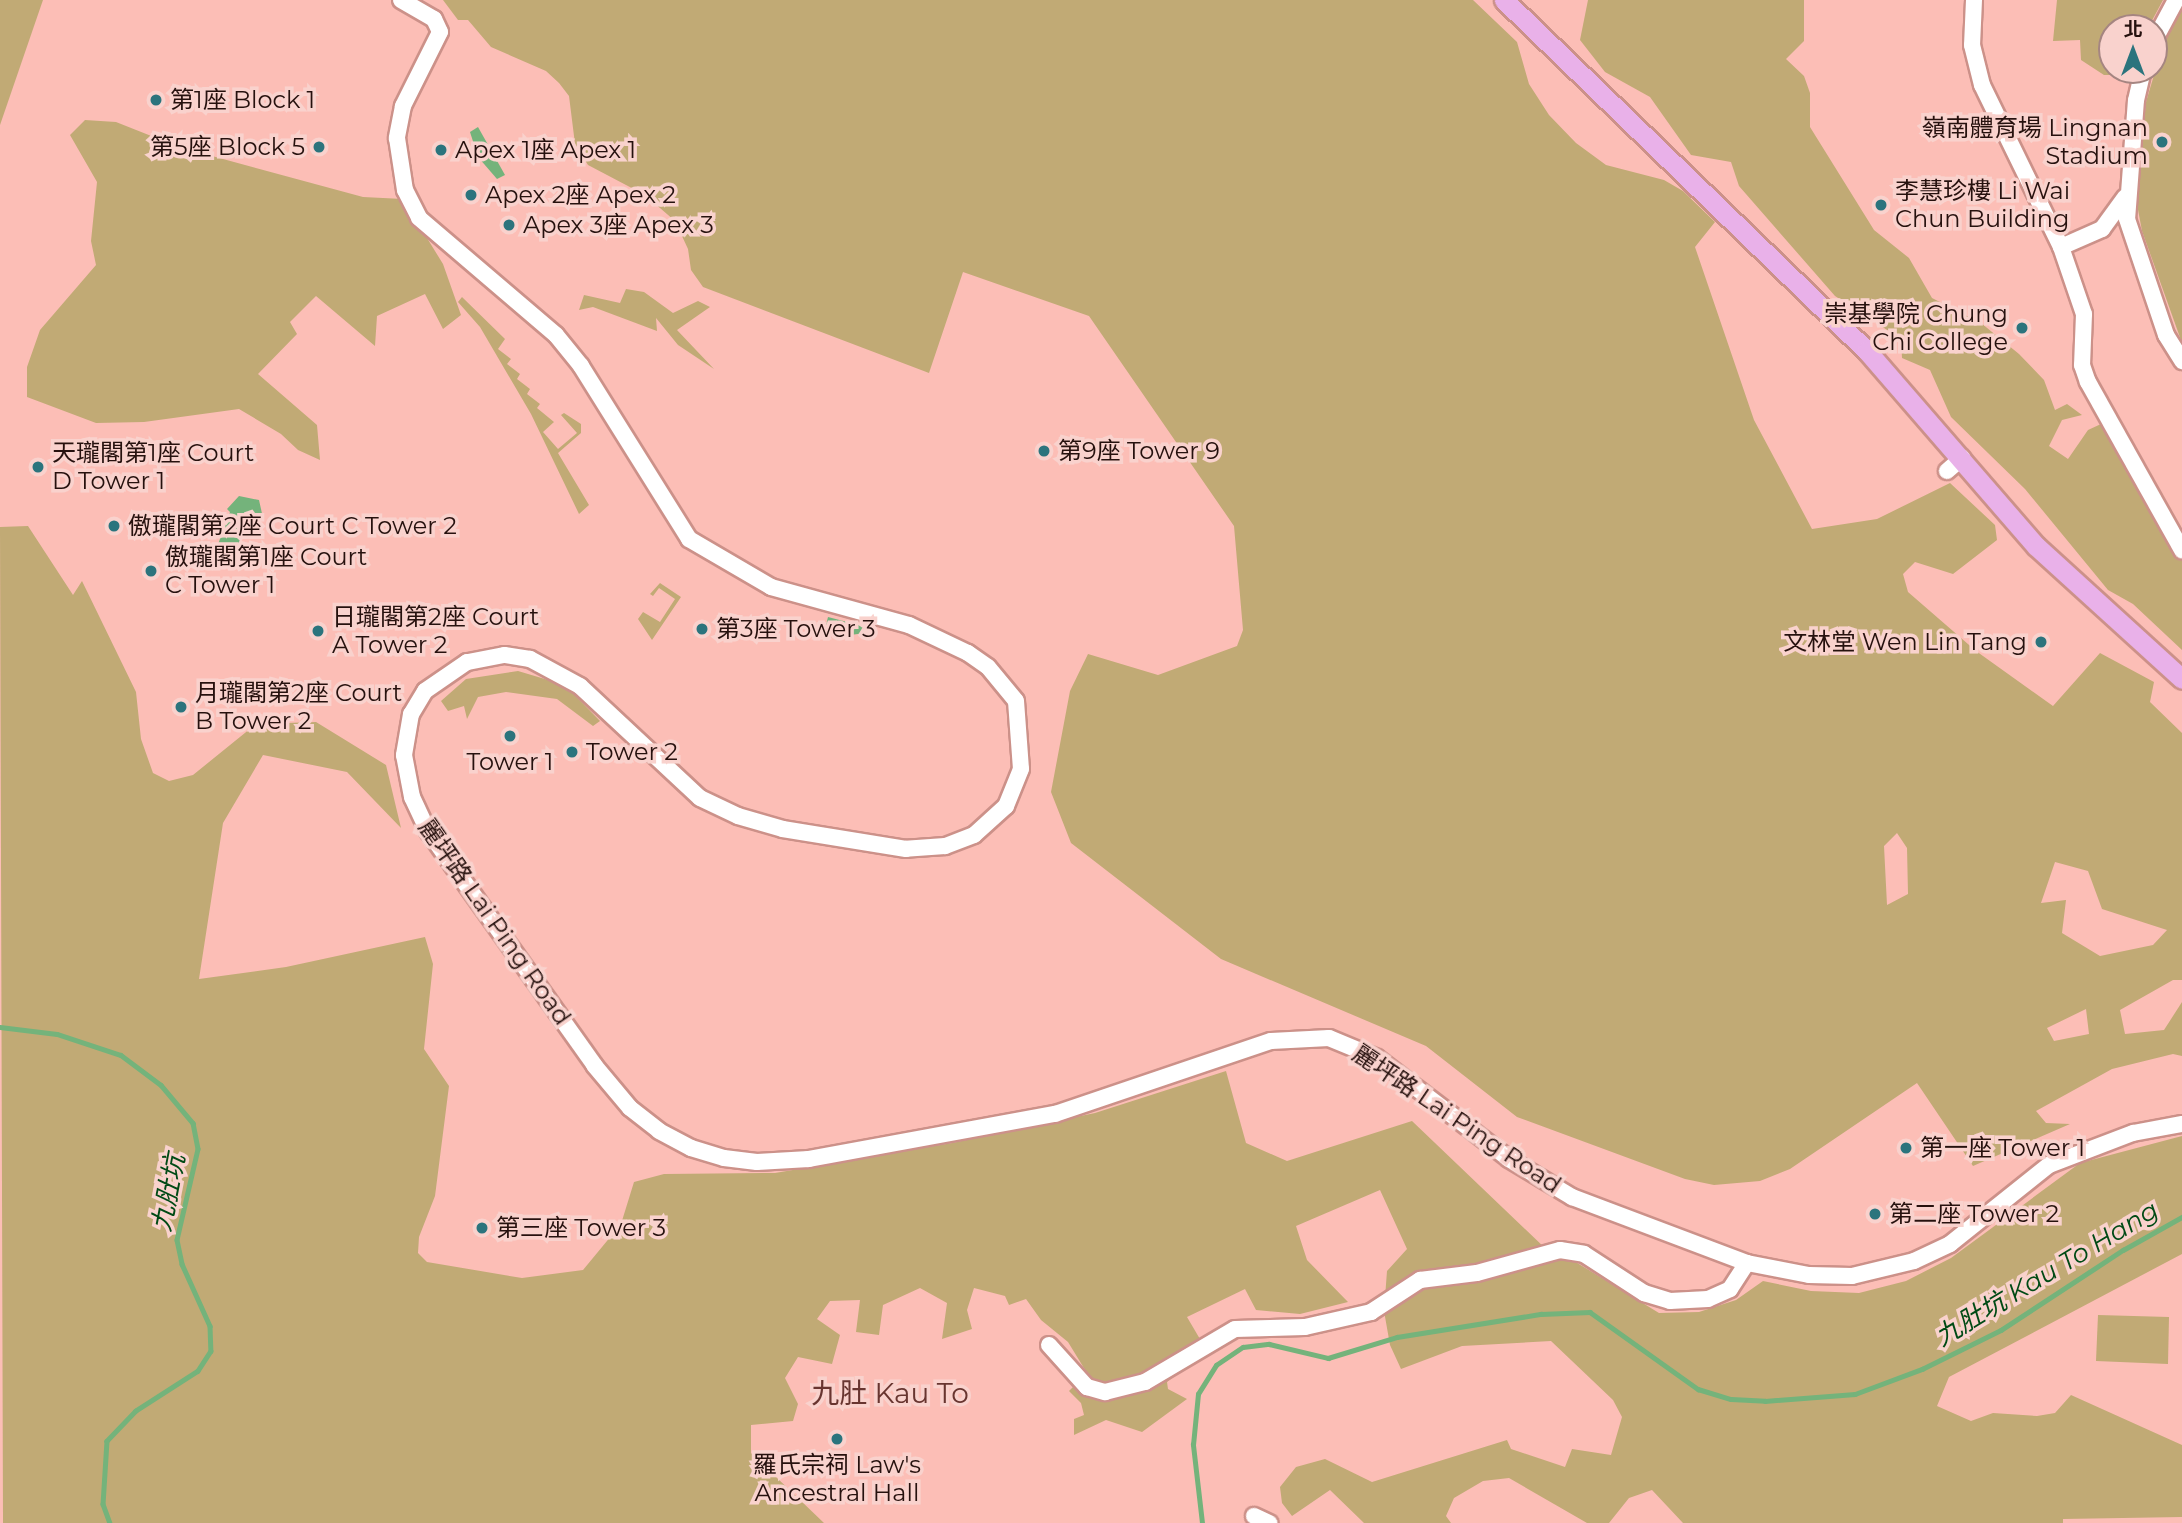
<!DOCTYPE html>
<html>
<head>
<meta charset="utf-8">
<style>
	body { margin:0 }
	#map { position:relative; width:2182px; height:1523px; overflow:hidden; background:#fcbeb6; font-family:Montserrat,"Noto Sans TC",sans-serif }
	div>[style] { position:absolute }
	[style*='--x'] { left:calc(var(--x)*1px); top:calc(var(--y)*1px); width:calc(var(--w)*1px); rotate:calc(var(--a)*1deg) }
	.green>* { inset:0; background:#c1aa75 }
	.water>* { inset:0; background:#74b37b }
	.stream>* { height:4.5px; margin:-2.25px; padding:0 2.25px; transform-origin:2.25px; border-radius:2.25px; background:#74b37b }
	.roads { filter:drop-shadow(2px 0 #cc9189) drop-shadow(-2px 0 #cc9189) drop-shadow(0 2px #cc9189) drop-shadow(0 -2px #cc9189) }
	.minor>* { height:16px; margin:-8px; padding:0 8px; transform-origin:8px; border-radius:8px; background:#fff }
	.major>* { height:19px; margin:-9.5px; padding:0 9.5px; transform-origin:9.5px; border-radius:9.5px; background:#e9b1e9 }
	.dots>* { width:19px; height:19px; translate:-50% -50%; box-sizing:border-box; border:4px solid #f9d2cd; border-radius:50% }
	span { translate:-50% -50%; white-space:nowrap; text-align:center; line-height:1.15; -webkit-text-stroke:7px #f9d2cd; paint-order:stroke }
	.poi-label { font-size:24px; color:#26110e }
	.left { translate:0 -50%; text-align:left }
	.right { translate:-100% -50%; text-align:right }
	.street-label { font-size:24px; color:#26110e }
	.water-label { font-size:26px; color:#004a15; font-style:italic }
	.quarter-label { font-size:28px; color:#683530 }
	.north { position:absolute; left:2098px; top:14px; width:70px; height:70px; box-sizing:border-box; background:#f9d2cd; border:2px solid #a58581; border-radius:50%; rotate:0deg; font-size:19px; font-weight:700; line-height:28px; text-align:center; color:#26110e }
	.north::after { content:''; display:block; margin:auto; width:24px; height:32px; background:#2b747d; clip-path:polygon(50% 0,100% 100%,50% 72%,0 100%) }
</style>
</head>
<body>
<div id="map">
	<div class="green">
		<div style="clip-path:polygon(0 0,43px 0,0 125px)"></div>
		<div style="clip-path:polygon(evenodd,443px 0,1473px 0,1517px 42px,1529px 84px,1549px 115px,1576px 143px,1606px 165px,1664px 180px,1683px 191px,1715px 222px,1695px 247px,1754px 420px,1812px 529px,1877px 519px,1950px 483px,1995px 525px,1997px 540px,1953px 574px,1915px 562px,1903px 574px,1908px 592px,1976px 651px,2053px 706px,2100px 653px,2154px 682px,2150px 702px,2182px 733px,2182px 980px,2173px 980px,2120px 1010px,2125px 1034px,2164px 1030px,2182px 1002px,2182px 1056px,2173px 1054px,2112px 1069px,2036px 1111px,2046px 1123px,2070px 1124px,1973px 1166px,1917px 1083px,1790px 1169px,1760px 1181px,1714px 1185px,1685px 1179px,1517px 1117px,1426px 1046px,1221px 959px,1071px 843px,1051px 792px,1070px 691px,1088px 654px,1158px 675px,1237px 646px,1243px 630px,1234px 526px,1089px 316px,963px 272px,929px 373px,703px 287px,691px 270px,688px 249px,675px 221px,645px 195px,588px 165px,575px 144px,569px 96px,559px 83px,546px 71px,491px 47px,468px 20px,458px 20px,443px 0,1897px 833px,1907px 848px,1908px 894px,1887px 905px,1884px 846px,1897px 833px,443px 0,2055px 862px,2088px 871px,2102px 909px,2167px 930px,2153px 945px,2100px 956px,2062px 933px,2066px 900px,2041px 903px,2055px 862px,443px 0,2086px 1009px,2089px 1034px,2054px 1041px,2047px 1028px,2086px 1009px)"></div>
		<div style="clip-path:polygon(1588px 0,1804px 0,1804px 41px,1786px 59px,1804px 76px,1810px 93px,1810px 127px,1874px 230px,1909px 258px,1932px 298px,1981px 323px,2019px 354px,2044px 380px,2055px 410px,2067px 404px,2082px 415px,2062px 420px,2049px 446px,2068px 459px,2088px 430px,2101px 424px,2165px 521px,2182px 559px,2182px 650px,2133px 604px,2108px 590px,2025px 489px,1951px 417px,1930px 370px,1902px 358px,1901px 339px,1835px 296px,1739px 186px,1731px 162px,1691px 155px,1650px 97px,1605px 72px,1580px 40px)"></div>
		<div style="clip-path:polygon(2057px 0,2163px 0,2148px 28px,2112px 28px,2112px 70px,2133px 70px,2131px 75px,2104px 75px,2081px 60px,2080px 40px,2053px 41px)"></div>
		<div style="clip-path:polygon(2182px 9px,2182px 343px,2142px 231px,2136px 199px,2146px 102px,2162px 48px)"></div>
		<div style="clip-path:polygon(85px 120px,116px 122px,179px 147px,363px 197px,403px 199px,443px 264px,461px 315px,443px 329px,425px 294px,377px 316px,375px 346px,316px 296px,290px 322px,297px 334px,258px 374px,317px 425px,320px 460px,298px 450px,281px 434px,239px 409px,144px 422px,96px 423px,27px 397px,27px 367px,40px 330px,96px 265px,91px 241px,97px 182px,70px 135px)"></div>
		<div style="clip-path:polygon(626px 289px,644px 292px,673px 313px,698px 301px,710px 307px,677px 330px,714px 369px,678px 345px,656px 318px,657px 331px,593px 307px,579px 310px,584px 295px,620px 303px)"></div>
		<div style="clip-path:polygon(462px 297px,505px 339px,498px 349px,511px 359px,507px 364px,520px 374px,517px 379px,530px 389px,527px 394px,540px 404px,537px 408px,554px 422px,543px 432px,558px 449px,577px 433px,561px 415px,564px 413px,581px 424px,581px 433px,558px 453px,589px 505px,579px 514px,531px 414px,480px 327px,458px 302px)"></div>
		<div style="clip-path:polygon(28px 526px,73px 595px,82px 581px,136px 692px,141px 739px,153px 773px,169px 781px,193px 775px,256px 724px,316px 722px,386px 765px,401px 828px,347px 772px,263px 755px,223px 823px,199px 979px,286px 967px,425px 937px,433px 964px,424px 1049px,449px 1086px,435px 1196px,419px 1237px,418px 1253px,427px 1262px,522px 1278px,583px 1270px,621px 1224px,634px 1182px,664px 1174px,775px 1173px,952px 1143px,1095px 1113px,1226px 1071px,1246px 1143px,1287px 1161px,1412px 1121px,1546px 1249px,1574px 1261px,1659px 1313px,1699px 1312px,1736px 1300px,1763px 1281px,1811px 1291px,1859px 1293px,1906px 1281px,1951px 1258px,2080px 1163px,2182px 1136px,2182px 1254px,1949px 1377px,1937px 1406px,1971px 1421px,1993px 1413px,2037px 1416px,2055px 1413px,2071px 1395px,2182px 1445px,2182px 1517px,2063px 1519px,2063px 1523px,1683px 1523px,1652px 1490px,1629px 1498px,1609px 1523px,1587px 1523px,1509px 1478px,1483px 1481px,1454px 1498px,1446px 1516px,1451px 1523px,1364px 1523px,1330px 1490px,1292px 1516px,1282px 1503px,1280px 1487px,1296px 1467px,1325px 1459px,1372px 1482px,1507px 1440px,1511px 1449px,1565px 1467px,1572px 1449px,1611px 1455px,1622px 1417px,1613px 1400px,1551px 1341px,1462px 1346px,1401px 1369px,1390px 1345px,1384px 1311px,1387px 1271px,1407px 1249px,1380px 1190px,1296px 1226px,1307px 1260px,1348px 1302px,1300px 1314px,1256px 1310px,1245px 1289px,1187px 1317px,1207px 1351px,1167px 1382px,1168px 1389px,1187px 1399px,1142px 1432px,1106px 1420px,1074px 1435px,1074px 1419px,1084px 1415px,1081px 1403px,1069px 1391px,1087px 1373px,1068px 1342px,1041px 1320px,1026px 1299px,1009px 1305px,1005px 1296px,974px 1288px,967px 1310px,972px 1329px,942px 1339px,947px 1303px,920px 1288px,883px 1305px,879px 1335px,856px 1332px,860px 1300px,830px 1301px,817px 1319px,840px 1335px,832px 1364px,798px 1357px,785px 1378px,798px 1404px,793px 1421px,751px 1425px,751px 1453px,824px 1523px,3px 1523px,0 527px)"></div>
		<div style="clip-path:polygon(660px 583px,681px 597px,652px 640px,638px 619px,643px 612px,660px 622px,675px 599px,659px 588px,653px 596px,650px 594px)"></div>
		<div style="clip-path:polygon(518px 671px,565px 685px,600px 721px,593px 726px,557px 699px,506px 692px,478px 697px,467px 719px,464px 706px,448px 711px,441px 701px,466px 679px)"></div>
		<div style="clip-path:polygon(2098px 1315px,2169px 1317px,2168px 1364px,2096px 1361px)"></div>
	</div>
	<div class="water">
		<div style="clip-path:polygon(478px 127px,505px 175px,497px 179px,478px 157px,470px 132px)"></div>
		<div style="clip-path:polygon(239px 496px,259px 500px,263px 518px,241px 529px,240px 553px,248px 554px,245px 561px,232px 563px,214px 555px,230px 512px,227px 509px)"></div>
		<div style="clip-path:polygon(828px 617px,874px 629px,873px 632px,835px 637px,825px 629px)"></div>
	</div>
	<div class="stream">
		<div style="--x:0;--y:1027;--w:57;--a:7"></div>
		<div style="--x:57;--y:1034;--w:67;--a:18.2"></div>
		<div style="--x:121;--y:1055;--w:50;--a:36.9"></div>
		<div style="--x:161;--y:1085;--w:50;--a:49.9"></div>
		<div style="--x:193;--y:1123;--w:26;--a:79"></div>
		<div style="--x:198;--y:1149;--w:93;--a:103"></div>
		<div style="--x:177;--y:1240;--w:25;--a:78"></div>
		<div style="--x:182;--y:1264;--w:68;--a:65.7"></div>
		<div style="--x:210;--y:1326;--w:25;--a:88"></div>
		<div style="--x:211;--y:1351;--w:24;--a:123"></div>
		<div style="--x:198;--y:1371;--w:74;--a:147.2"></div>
		<div style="--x:136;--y:1411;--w:42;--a:134"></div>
		<div style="--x:107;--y:1441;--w:63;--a:93.6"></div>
		<div style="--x:103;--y:1504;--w:20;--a:70"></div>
		<div style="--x:1202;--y:1523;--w:79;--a:-96.6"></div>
		<div style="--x:1193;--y:1445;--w:51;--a:-84.4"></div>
		<div style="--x:1198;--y:1394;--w:34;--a:-58"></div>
		<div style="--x:1216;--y:1365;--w:32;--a:-34"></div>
		<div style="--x:1243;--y:1347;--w:26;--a:-7"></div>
		<div style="--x:1269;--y:1344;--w:61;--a:13.3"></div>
		<div style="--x:1328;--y:1358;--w:72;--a:-16.9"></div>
		<div style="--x:1397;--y:1337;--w:146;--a:-9.1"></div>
		<div style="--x:1541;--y:1314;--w:49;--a:-2.3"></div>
		<div style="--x:1590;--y:1312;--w:133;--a:35.5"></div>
		<div style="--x:1698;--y:1389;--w:34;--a:17"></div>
		<div style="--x:1731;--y:1399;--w:34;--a:3"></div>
		<div style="--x:1765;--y:1401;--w:90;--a:-4.4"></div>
		<div style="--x:1855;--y:1394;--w:72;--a:-20.5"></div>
		<div style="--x:1922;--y:1369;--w:88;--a:-26.3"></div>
		<div style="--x:2001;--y:1330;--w:146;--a:-33.3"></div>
		<div style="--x:2123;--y:1250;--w:68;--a:-29.2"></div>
	</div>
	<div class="roads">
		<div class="minor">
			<div style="--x:401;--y:0;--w:38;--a:30"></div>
			<div style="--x:434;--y:19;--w:14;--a:65"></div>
			<div style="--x:440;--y:32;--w:83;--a:116.6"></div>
			<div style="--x:403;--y:106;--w:33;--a:101"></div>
			<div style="--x:397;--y:138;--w:53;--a:81.3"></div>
			<div style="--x:405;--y:190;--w:31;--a:63"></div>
			<div style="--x:419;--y:218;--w:180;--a:40.5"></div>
			<div style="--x:556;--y:335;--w:40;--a:51"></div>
			<div style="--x:581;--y:366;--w:204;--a:58"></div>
			<div style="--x:689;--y:539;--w:95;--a:30.3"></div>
			<div style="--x:771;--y:587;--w:143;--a:15.4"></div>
			<div style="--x:909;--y:625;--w:65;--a:25.4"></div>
			<div style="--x:968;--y:653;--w:24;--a:35"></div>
			<div style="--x:988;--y:667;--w:44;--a:50.5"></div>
			<div style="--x:1016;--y:701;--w:68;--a:85.8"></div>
			<div style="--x:1021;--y:769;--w:40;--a:112"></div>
			<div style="--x:1006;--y:806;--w:43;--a:137.8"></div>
			<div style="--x:974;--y:835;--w:31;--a:159"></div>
			<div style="--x:945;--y:846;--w:39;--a:176"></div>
			<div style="--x:906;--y:849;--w:125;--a:-170.8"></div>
			<div style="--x:783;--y:829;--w:47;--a:-163.9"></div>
			<div style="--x:738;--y:816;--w:42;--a:-154.7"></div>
			<div style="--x:700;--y:798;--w:164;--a:-137"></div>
			<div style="--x:580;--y:686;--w:57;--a:-151.6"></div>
			<div style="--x:530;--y:659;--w:26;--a:-171"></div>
			<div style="--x:504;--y:655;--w:38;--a:169"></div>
			<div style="--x:467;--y:662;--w:51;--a:145.4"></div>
			<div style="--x:425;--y:691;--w:27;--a:121"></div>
			<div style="--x:411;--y:714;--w:42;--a:99.7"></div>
			<div style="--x:404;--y:755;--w:43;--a:79.2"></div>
			<div style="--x:412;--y:797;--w:38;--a:65"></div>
			<div style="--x:428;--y:831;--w:287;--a:54.6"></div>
			<div style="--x:594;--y:1065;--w:56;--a:50.1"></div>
			<div style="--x:630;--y:1108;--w:37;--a:38"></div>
			<div style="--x:659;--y:1131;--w:36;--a:28"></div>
			<div style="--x:691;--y:1148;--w:34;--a:17"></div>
			<div style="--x:724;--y:1158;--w:33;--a:7"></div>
			<div style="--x:757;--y:1162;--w:52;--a:-3.3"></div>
			<div style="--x:809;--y:1159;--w:250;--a:-10.4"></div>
			<div style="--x:1055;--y:1114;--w:228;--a:-18.7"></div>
			<div style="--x:1271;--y:1041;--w:58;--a:-3"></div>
			<div style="--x:1329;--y:1038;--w:52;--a:22.6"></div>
			<div style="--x:1377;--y:1058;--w:166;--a:37.4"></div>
			<div style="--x:1509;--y:1159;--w:74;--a:31.1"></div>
			<div style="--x:1572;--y:1197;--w:187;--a:20.7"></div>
			<div style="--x:1747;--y:1263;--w:63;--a:11"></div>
			<div style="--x:1809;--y:1275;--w:43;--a:1.3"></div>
			<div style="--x:1852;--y:1276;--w:64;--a:-13.6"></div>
			<div style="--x:1914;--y:1261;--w:40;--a:-25"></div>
			<div style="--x:1950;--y:1244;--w:127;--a:-38.6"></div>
			<div style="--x:2049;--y:1165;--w:90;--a:-20.9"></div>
			<div style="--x:2133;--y:1133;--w:50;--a:-10.4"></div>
			<div style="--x:1974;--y:0;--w:45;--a:92.5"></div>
			<div style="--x:1972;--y:45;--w:41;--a:76"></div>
			<div style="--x:1982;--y:85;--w:180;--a:64"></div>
			<div style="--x:2061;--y:247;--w:71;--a:71.1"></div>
			<div style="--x:2084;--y:314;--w:51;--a:92.2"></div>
			<div style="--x:2082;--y:365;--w:18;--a:71"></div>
			<div style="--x:2088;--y:382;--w:193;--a:60.8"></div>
			<div style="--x:2154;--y:41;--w:47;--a:-61.8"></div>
			<div style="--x:2143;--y:70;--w:31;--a:103"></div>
			<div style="--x:2136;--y:100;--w:119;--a:94.3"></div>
			<div style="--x:2127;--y:219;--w:122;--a:71.4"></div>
			<div style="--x:2166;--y:335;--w:31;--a:58"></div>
			<div style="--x:2061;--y:247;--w:45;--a:-23.7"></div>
			<div style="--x:2102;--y:229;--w:39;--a:-54"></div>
			<div style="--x:1947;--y:471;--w:20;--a:-41"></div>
			<div style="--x:1049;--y:1345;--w:57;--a:47.9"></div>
			<div style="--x:1087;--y:1387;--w:19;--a:16"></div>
			<div style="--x:1105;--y:1392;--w:41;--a:-14"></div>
			<div style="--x:1145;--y:1382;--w:104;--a:-30.5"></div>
			<div style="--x:1235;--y:1329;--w:70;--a:-1.6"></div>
			<div style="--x:1305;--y:1327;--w:68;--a:-12.8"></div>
			<div style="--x:1371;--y:1312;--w:59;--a:-33.1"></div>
			<div style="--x:1420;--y:1280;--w:57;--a:-7"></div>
			<div style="--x:1477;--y:1273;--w:86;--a:-15.5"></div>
			<div style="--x:1560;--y:1250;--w:24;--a:9"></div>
			<div style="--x:1584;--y:1254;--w:72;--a:33"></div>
			<div style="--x:1644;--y:1293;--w:27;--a:17"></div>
			<div style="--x:1670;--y:1301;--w:38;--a:-3"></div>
			<div style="--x:1708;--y:1299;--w:24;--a:-24"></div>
			<div style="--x:1730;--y:1289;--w:31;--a:-57"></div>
			<div style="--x:1254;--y:1516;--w:17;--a:25"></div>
		</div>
		<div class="major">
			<div style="--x:1504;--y:0;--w:505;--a:44.04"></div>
			<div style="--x:1867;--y:351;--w:258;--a:49.1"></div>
			<div style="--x:2036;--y:546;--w:197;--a:42.3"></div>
		</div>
	</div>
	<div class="dots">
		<div style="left:156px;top:100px;background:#2b747d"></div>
		<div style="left:2162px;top:142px;background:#2b747d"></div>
		<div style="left:319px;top:147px;background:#2b747d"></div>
		<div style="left:441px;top:150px;background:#2b747d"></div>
		<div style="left:471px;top:195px;background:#2b747d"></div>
		<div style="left:1881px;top:205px;background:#2b747d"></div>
		<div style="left:509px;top:225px;background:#2b747d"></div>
		<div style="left:2022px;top:328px;background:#2b747d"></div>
		<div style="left:1044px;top:451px;background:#2b747d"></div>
		<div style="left:38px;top:467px;background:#2b747d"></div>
		<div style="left:114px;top:526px;background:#2b747d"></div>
		<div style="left:151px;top:571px;background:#2b747d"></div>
		<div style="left:702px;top:629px;background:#2b747d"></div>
		<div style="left:318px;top:631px;background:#2b747d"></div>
		<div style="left:2041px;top:642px;background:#2b747d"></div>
		<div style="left:181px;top:707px;background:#2b747d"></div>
		<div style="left:510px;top:736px;background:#2b747d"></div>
		<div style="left:572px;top:752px;background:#2b747d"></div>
		<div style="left:1906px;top:1148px;background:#2b747d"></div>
		<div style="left:1875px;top:1214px;background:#2b747d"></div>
		<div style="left:482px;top:1228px;background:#2b747d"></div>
		<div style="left:837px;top:1439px;background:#2b747d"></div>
	</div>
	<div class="poi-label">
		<span class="left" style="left:170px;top:100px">第1座 Block 1</span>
		<span class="right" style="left:2148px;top:142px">嶺南體育場 Lingnan<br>Stadium</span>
		<span class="right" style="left:305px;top:147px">第5座 Block 5</span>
		<span class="left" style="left:455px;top:150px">Apex 1座 Apex 1</span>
		<span class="left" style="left:1895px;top:205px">李慧珍樓 Li Wai<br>Chun Building</span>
		<span class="left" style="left:485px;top:195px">Apex 2座 Apex 2</span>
		<span class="left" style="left:523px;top:225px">Apex 3座 Apex 3</span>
		<span class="right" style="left:2008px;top:328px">崇基學院 Chung<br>Chi College</span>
		<span class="left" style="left:1058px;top:451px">第9座 Tower 9</span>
		<span class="left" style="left:52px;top:467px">天瓏閣第1座 Court<br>D Tower 1</span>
		<span class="left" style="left:128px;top:526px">傲瓏閣第2座 Court C Tower 2</span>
		<span class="left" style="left:165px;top:571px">傲瓏閣第1座 Court<br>C Tower 1</span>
		<span class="left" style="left:332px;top:631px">日瓏閣第2座 Court<br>A Tower 2</span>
		<span class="left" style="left:716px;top:629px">第3座 Tower 3</span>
		<span class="right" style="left:2027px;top:642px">文林堂 Wen Lin Tang</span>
		<span class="left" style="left:195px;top:707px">月瓏閣第2座 Court<br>B Tower 2</span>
		<span class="left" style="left:586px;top:752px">Tower 2</span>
		<span style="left:510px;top:762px">Tower 1</span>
		<span class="left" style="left:1920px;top:1148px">第一座 Tower 1</span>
		<span class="left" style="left:1889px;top:1214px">第二座 Tower 2</span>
		<span class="left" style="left:496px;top:1228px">第三座 Tower 3</span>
		<span style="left:837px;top:1479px">羅氏宗祠 Law's<br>Ancestral Hall</span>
	</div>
	<div class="street-label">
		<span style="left:495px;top:922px;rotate:55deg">麗坪路 Lai Ping Road</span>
		<span style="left:1457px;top:1119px;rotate:34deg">麗坪路 Lai Ping Road</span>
	</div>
	<div class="water-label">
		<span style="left:169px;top:1193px;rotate:-79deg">九肚坑</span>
		<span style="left:2047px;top:1274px;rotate:-31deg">九肚坑 Kau To Hang</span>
	</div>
	<div class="quarter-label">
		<span style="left:890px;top:1393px">九肚 Kau To</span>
	</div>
	<div class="north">北</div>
</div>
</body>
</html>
